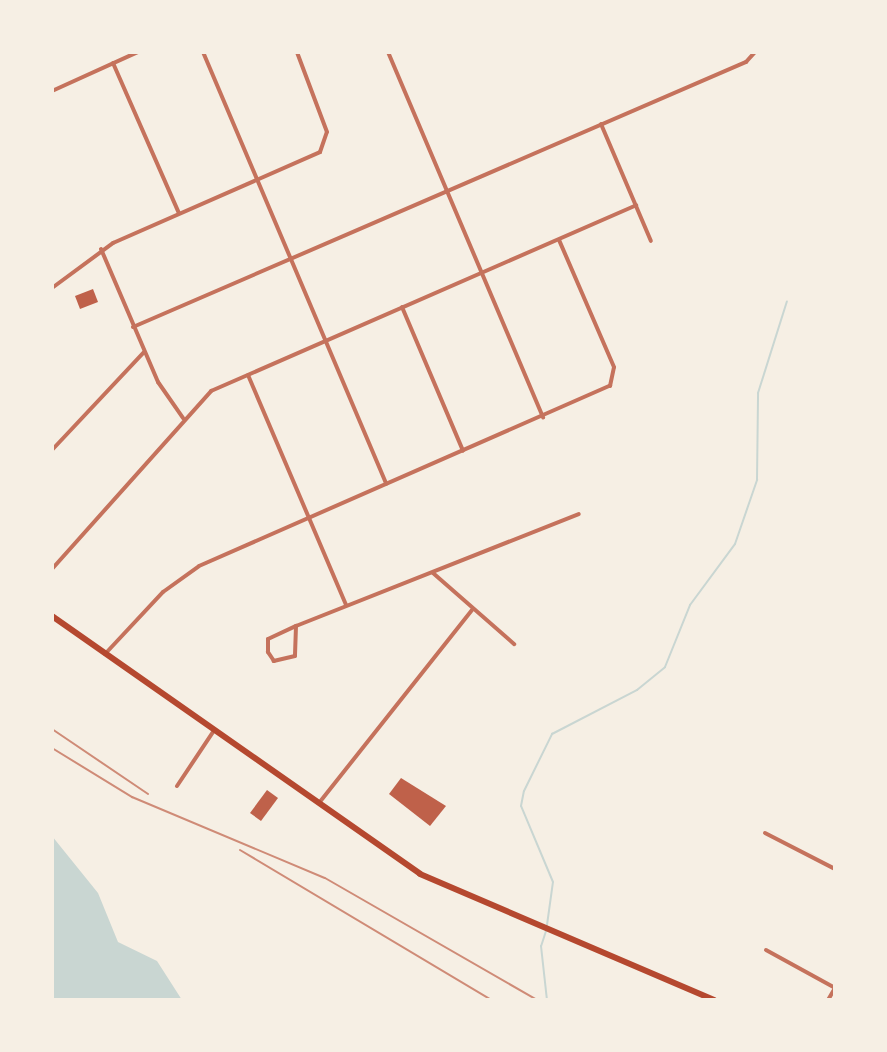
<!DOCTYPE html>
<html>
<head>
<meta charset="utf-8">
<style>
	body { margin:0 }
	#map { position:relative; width:887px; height:1052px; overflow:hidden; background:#f6efe4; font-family:"Varela Round",sans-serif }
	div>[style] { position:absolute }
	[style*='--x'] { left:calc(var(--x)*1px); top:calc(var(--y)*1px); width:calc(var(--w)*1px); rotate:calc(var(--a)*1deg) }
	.water>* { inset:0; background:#c9d6d2 }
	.stream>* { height:2px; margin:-1px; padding:0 1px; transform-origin:1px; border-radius:1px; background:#c9d6d2 }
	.building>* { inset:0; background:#bf614a }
	.minor>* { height:4px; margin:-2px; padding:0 2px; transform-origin:2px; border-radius:2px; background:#c5725c }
	.primary>* { height:6px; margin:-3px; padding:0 3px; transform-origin:3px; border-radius:3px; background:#b5482f }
	.rail>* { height:2px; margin:-1px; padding:0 1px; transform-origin:1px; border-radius:1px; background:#cf8b77 }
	span { translate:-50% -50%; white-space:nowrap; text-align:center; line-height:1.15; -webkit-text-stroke:6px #f6efe4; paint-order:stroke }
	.frame { position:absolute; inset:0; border:54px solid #f6efe4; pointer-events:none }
</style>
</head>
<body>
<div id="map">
	<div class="water">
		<div style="clip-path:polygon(52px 836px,98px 893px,118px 942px,157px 961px,182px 1000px,52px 1000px)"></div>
	</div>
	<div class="stream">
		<div style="--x:547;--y:925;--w:43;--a:-82.1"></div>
		<div style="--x:553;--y:882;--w:82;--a:-112.8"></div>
		<div style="--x:521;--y:806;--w:15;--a:-79"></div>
		<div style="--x:524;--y:791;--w:64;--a:-63.8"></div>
		<div style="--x:552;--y:734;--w:96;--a:-27.4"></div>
		<div style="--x:637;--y:690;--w:36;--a:-39"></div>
		<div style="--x:665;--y:667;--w:67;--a:-68"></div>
		<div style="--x:690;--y:605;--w:76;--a:-53.6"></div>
		<div style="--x:735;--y:544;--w:68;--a:-71"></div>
		<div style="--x:757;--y:480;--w:87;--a:-89.3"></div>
		<div style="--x:758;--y:393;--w:96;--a:-72.5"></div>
		<div style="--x:546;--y:931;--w:16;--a:108"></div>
		<div style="--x:541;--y:946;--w:54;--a:83.7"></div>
	</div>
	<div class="building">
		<div style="clip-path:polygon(93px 289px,98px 302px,80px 309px,75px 296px)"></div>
		<div style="clip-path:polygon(401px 778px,446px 806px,430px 826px,389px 794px)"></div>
		<div style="clip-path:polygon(267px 790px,278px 798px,261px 821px,250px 813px)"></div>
	</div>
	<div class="minor">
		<div style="--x:203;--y:52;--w:469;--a:67"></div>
		<div style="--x:388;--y:52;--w:397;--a:67"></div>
		<div style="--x:113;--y:63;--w:164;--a:66.3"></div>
		<div style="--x:52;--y:91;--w:94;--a:-24.4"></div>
		<div style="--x:601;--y:124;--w:127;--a:66.9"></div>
		<div style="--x:101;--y:249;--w:145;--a:66.8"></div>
		<div style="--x:158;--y:382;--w:44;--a:55.2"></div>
		<div style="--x:52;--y:288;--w:76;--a:-36.4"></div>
		<div style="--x:113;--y:243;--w:226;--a:-23.7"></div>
		<div style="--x:320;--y:152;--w:21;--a:-71"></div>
		<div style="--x:327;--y:132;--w:85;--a:-110.6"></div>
		<div style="--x:402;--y:307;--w:156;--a:67"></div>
		<div style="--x:133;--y:327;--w:668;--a:-23.38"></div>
		<div style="--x:746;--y:62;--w:13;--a:-48"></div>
		<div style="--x:248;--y:375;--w:250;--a:66.9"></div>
		<div style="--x:52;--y:450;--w:134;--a:-46.8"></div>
		<div style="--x:52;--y:569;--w:239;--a:-48.2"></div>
		<div style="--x:211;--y:391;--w:464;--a:-23.6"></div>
		<div style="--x:433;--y:573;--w:108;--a:41.2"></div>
		<div style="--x:296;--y:626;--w:304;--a:-21.6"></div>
		<div style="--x:296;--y:626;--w:30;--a:92"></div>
		<div style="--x:295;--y:656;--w:22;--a:167"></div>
		<div style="--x:274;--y:661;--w:11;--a:-124"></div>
		<div style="--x:268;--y:652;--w:13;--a:-90"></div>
		<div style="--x:268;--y:639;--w:31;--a:-25"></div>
		<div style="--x:105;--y:654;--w:85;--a:-46.9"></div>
		<div style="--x:163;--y:592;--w:44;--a:-35.8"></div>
		<div style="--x:199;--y:566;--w:449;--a:-23.7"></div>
		<div style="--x:610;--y:386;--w:19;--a:-78"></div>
		<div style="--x:614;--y:367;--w:138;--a:-113.4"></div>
		<div style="--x:177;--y:786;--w:65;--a:-56.3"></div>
		<div style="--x:319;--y:803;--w:246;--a:-51.6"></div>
		<div style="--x:765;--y:833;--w:79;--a:27.2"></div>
		<div style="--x:766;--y:950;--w:79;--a:28.8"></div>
		<div style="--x:828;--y:1000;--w:14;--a:-60"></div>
	</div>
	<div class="primary">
		<div style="--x:52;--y:616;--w:449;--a:35"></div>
		<div style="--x:420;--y:874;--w:320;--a:23.2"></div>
	</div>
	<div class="rail">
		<div style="--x:52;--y:729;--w:116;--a:34.1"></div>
		<div style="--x:52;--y:748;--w:94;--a:31.5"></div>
		<div style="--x:132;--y:797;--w:209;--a:22.8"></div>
		<div style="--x:325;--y:878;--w:245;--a:29.9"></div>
		<div style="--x:240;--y:850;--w:293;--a:30.8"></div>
	</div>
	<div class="frame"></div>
</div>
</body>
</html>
